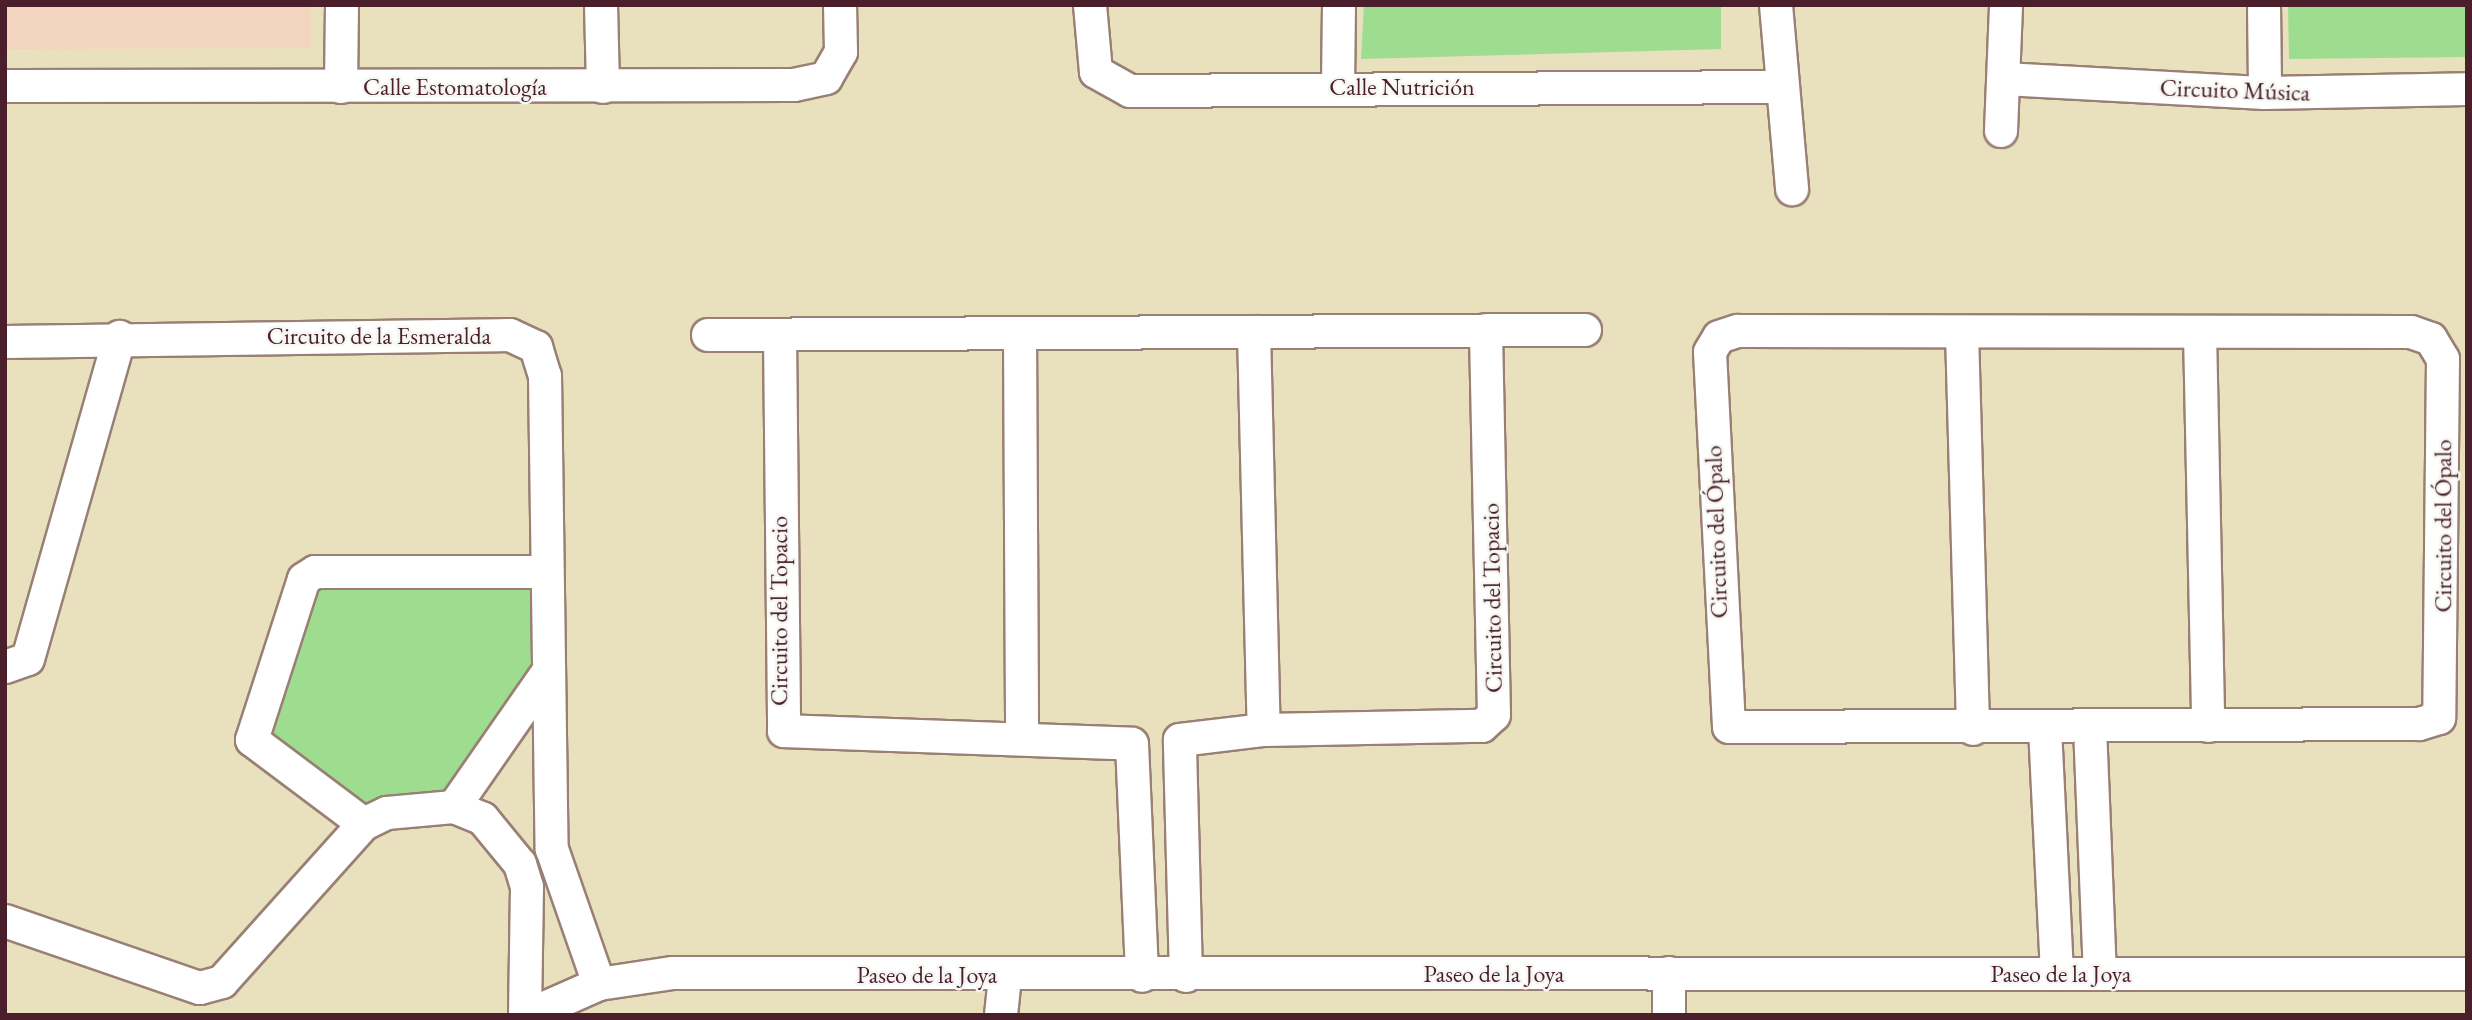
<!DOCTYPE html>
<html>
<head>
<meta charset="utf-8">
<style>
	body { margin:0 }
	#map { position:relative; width:2472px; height:1020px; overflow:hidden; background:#e9e0be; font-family:"EB Garamond",serif }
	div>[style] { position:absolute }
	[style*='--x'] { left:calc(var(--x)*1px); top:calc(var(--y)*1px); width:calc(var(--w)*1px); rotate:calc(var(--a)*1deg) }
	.built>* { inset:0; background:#f3d4be }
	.green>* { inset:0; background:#9edc90 }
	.roads { filter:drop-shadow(2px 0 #9a8074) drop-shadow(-2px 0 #9a8074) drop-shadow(0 2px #9a8074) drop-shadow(0 -2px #9a8074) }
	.street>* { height:32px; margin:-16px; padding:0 16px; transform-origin:16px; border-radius:16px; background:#fff }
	span { translate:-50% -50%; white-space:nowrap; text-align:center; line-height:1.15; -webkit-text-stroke:5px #f6f6f2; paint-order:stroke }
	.street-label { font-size:24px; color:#4a1f2b }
	.frame { position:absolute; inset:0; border:7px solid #4a1f2b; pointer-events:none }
</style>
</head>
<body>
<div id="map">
	<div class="built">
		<div style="clip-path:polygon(5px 5px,311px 5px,311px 48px,5px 49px)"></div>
	</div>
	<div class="green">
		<div style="clip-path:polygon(1364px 5px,1721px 5px,1721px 49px,1361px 59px)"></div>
		<div style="clip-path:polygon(2288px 5px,2467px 5px,2467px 57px,2289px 59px)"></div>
		<div style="clip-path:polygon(315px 583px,534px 583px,535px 665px,447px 790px,368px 807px,266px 735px)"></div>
	</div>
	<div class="roads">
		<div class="street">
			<div style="--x:601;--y:5;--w:82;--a:88.6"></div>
			<div style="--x:1090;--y:5;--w:67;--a:84.9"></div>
			<div style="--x:1096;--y:72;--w:39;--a:29"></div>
			<div style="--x:1130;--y:91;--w:653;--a:-0.35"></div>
			<div style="--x:1776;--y:5;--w:185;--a:85"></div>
			<div style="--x:2264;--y:5;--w:88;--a:89.3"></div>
			<div style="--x:2004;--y:79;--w:261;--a:3.1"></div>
			<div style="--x:2265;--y:93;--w:202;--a:-1.1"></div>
			<div style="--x:5;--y:86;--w:789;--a:-0.07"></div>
			<div style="--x:794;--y:85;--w:33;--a:-12"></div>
			<div style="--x:826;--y:78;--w:30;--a:-60"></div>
			<div style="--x:841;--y:52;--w:47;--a:-91.2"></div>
			<div style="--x:341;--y:87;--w:82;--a:-89.3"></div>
			<div style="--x:1338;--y:87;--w:82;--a:-89.3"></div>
			<div style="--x:2001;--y:131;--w:126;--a:-87.7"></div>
			<div style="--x:1738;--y:331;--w:673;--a:0.09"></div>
			<div style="--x:2411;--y:332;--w:21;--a:19"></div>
			<div style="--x:2431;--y:339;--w:23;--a:59"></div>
			<div style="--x:2443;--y:359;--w:359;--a:90.6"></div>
			<div style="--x:2439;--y:718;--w:21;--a:163"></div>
			<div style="--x:2419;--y:724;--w:690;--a:179.75"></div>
			<div style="--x:1729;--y:727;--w:375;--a:-92.9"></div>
			<div style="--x:1710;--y:352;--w:17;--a:-59"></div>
			<div style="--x:1719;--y:337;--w:20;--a:-18"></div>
			<div style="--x:1254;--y:332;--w:398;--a:88.6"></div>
			<div style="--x:1962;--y:332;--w:397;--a:88.4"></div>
			<div style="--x:2200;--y:332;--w:394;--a:88.8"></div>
			<div style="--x:1020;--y:333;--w:403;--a:89.7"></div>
			<div style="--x:708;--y:335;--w:877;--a:-0.33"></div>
			<div style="--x:780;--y:335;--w:396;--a:89.4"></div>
			<div style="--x:784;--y:731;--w:348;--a:2.1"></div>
			<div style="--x:1132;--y:744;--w:232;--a:87.5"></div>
			<div style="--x:5;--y:342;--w:505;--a:-0.79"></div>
			<div style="--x:510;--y:335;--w:29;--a:25"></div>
			<div style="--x:536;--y:347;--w:30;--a:73"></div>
			<div style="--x:545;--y:376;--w:473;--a:89.2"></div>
			<div style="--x:552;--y:849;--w:143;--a:70.8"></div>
			<div style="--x:5;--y:667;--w:24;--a:-19"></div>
			<div style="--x:28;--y:659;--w:335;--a:-74.1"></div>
			<div style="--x:2090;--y:727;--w:247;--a:87.7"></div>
			<div style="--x:2045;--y:728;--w:246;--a:87.2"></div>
			<div style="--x:454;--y:807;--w:165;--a:-55.2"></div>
			<div style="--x:364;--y:824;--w:140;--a:-143.1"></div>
			<div style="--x:252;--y:740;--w:169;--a:-72.1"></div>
			<div style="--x:304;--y:579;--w:13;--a:-32"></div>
			<div style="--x:315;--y:572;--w:232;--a:0"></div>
			<div style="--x:5;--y:921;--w:206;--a:19"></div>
			<div style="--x:200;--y:988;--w:23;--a:-15"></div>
			<div style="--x:222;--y:982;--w:212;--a:-48.1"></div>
			<div style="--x:364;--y:824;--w:25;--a:-26"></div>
			<div style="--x:387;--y:813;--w:67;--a:-5.1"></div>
			<div style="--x:454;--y:807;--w:31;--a:22"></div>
			<div style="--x:483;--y:819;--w:58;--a:50.6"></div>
			<div style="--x:520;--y:864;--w:24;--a:73"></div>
			<div style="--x:527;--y:887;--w:128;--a:90.9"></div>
			<div style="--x:1186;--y:976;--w:236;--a:-91.5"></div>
			<div style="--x:1180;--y:740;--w:85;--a:-6.8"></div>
			<div style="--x:1264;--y:730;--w:218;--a:-1.1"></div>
			<div style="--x:1482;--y:726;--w:16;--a:-43"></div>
			<div style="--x:1494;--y:715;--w:385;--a:-91.2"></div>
			<div style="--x:529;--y:1015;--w:77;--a:-23.9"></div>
			<div style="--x:599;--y:984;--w:75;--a:-8.5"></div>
			<div style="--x:673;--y:973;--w:1794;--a:0.03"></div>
			<div style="--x:1001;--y:1015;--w:39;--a:-84"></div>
			<div style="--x:1669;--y:1015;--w:42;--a:-90"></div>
		</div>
	</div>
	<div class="street-label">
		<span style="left:455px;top:87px">Calle Estomatología</span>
		<span style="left:1402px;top:87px">Calle Nutrición</span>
		<span style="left:2235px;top:90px;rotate:2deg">Circuito Música</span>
		<span style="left:379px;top:336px">Circuito de la Esmeralda</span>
		<span style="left:2443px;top:526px;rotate:-90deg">Circuito del Ópalo</span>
		<span style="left:1716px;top:532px;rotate:-92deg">Circuito del Ópalo</span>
		<span style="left:1492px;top:598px;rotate:-91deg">Circuito del Topacio</span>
		<span style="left:779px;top:611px;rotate:-90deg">Circuito del Topacio</span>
		<span style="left:1494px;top:974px">Paseo de la Joya</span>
		<span style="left:2061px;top:974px">Paseo de la Joya</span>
		<span style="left:927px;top:975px">Paseo de la Joya</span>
	</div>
	<div class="frame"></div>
</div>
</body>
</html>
